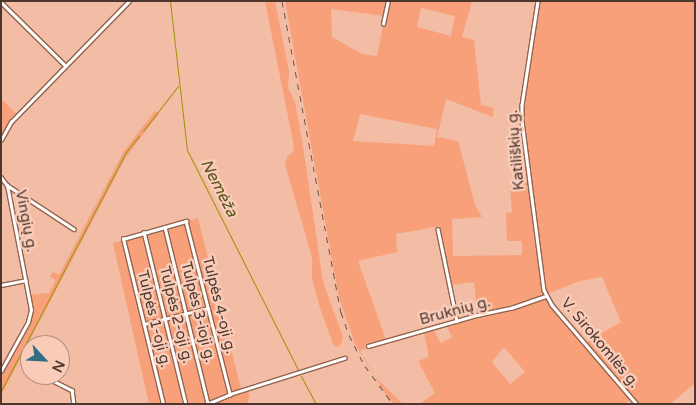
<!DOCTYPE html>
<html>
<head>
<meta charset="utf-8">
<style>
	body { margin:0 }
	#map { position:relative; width:696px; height:405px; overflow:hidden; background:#f3bca4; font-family:"Varela Round",sans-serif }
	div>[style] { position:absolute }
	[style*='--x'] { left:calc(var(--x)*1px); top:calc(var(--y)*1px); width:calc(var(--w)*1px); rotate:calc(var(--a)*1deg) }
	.green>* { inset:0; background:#f7a079 }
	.stream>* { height:1px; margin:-0.5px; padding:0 0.5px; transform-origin:0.5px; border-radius:0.5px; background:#9c9208 }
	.roads { filter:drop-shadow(1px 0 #94634e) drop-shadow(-1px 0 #94634e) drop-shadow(0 1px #94634e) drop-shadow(0 -1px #94634e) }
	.street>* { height:2.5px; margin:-1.25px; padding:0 1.25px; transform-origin:1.25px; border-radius:1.25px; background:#fff }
	.rail>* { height:1px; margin-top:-0.5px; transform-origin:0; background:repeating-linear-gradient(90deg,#6f5245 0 6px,transparent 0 12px) }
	span { translate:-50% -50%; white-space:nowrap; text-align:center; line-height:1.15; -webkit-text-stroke:5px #f9ccb9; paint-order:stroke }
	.street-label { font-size:15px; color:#4d372d }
	.water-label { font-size:16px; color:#5a5519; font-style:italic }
	.frame { position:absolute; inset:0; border:2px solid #4d372d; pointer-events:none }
	.north { position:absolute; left:20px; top:335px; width:50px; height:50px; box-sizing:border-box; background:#f9ccb9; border:1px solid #b49081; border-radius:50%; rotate:115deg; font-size:14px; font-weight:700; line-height:20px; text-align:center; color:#4d372d }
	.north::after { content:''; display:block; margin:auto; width:18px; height:22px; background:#306e84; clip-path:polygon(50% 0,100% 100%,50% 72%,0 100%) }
</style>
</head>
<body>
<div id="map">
	<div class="green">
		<div style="clip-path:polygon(265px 1px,275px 1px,289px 71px,288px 88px,295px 102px,303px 146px,323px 282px,343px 337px,341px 344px,337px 347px,333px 344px,320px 308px,312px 278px,312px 257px,285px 164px,287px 157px,293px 152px,294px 146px)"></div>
		<div style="clip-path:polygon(evenodd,285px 1px,472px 1px,462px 37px,474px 40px,481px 105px,493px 108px,493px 117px,446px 99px,437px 137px,458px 141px,475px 205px,482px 217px,452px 219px,453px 256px,522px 255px,522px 241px,507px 241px,506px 213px,512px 212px,510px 186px,528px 182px,543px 292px,631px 399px,625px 404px,420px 404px,435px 393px,418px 361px,429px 357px,424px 333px,433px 329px,441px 343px,452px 337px,447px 326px,478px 317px,474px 282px,451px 285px,440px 226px,396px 234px,397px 252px,358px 261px,386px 340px,360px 351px,377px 379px,403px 404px,394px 404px,385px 393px,355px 344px,339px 298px,285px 1px,421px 8px,455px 16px,451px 36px,417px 27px,421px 8px,285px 1px,331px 9px,385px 16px,377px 56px,362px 54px,332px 37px,331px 9px,285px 1px,360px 114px,437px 129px,434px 146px,353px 141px,360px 114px,285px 1px,504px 347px,525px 372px,510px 384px,492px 362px,504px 347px)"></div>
		<div style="clip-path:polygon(539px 1px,695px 1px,695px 383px,670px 404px,639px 404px,586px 342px,621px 322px,602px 277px,580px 281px,547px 294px,545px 287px,523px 112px)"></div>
		<div style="clip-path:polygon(1px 99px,17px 114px,1px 137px)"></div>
		<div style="clip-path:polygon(155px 111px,159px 113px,158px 115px,126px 157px,1px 395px,1px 374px,30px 320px,32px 307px,30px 295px,49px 293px,56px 280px,50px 277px,53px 272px,59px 275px,124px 151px)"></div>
		<div style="clip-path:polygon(198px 218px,241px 389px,203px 404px,149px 404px,113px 243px)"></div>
		<div style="clip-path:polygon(247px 391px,250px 394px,247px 404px,214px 404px)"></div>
	</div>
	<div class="stream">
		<div style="--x:170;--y:1;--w:150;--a:83.5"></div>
		<div style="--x:187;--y:150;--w:246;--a:63.2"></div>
		<div style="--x:143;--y:131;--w:57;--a:-52.1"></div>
		<div style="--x:301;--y:376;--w:32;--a:62"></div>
		<div style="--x:1;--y:391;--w:270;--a:-62.4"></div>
		<div style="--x:126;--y:152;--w:21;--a:-51"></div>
	</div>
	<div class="roads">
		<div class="street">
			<div style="--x:538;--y:1;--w:105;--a:98.7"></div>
			<div style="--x:522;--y:105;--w:16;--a:90"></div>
			<div style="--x:522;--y:121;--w:170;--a:82.6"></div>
			<div style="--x:544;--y:290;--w:17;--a:62"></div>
			<div style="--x:552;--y:305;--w:130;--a:49.4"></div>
			<div style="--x:1;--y:2;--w:91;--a:44.6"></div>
			<div style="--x:383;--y:24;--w:24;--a:-78"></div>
			<div style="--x:1;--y:140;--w:21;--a:-61"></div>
			<div style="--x:11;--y:122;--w:169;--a:-45.7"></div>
			<div style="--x:1;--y:177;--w:10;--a:53"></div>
			<div style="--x:7;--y:185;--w:80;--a:33.3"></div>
			<div style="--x:165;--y:227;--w:181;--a:76.3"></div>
			<div style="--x:438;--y:229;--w:94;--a:78.3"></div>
			<div style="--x:144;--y:232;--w:177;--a:76.3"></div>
			<div style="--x:1;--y:285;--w:25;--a:-11"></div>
			<div style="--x:144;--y:324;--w:66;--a:-14"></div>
			<div style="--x:368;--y:346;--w:113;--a:-15.9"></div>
			<div style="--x:477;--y:315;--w:35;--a:-12"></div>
			<div style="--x:511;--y:308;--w:37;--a:-19"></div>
			<div style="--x:29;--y:368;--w:1;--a:45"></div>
			<div style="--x:1;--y:371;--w:56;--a:-61.1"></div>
			<div style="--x:28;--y:322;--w:12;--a:-76"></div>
			<div style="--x:31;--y:310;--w:127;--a:-100.9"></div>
			<div style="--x:42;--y:375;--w:34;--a:27"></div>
			<div style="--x:72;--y:390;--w:14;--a:82"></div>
			<div style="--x:163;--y:404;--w:170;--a:-103.6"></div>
			<div style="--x:123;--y:239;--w:66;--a:-15.9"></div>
			<div style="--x:186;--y:221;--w:179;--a:75.7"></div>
			<div style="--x:207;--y:404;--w:25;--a:-23"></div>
			<div style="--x:230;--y:394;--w:120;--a:-17.5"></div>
		</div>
	</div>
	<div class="rail">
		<div style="--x:282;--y:1;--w:317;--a:79.3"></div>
		<div style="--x:341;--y:312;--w:24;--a:71"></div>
		<div style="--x:349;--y:335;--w:35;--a:63"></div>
		<div style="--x:365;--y:366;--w:47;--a:53.6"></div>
	</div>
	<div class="street-label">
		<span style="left:516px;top:150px;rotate:-95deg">Katiliškių g.</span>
		<span style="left:26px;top:221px;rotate:79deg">Vingių g.</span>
		<span style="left:219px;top:305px;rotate:76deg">Tulpės 4-oji g.</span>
		<span style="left:455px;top:311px;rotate:-15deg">Bruknių g.</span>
		<span style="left:198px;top:312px;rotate:76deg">Tulpės 3-ioji g.</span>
		<span style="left:176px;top:315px;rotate:76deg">Tulpės 2-oji g.</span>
		<span style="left:154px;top:319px;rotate:76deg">Tulpės 1-oji g.</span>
		<span style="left:600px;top:343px;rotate:50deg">V. Sirokomlės g.</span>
	</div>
	<div class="water-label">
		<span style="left:219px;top:188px;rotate:63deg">Nemėža</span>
	</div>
	<div class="frame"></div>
	<div class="north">N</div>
</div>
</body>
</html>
